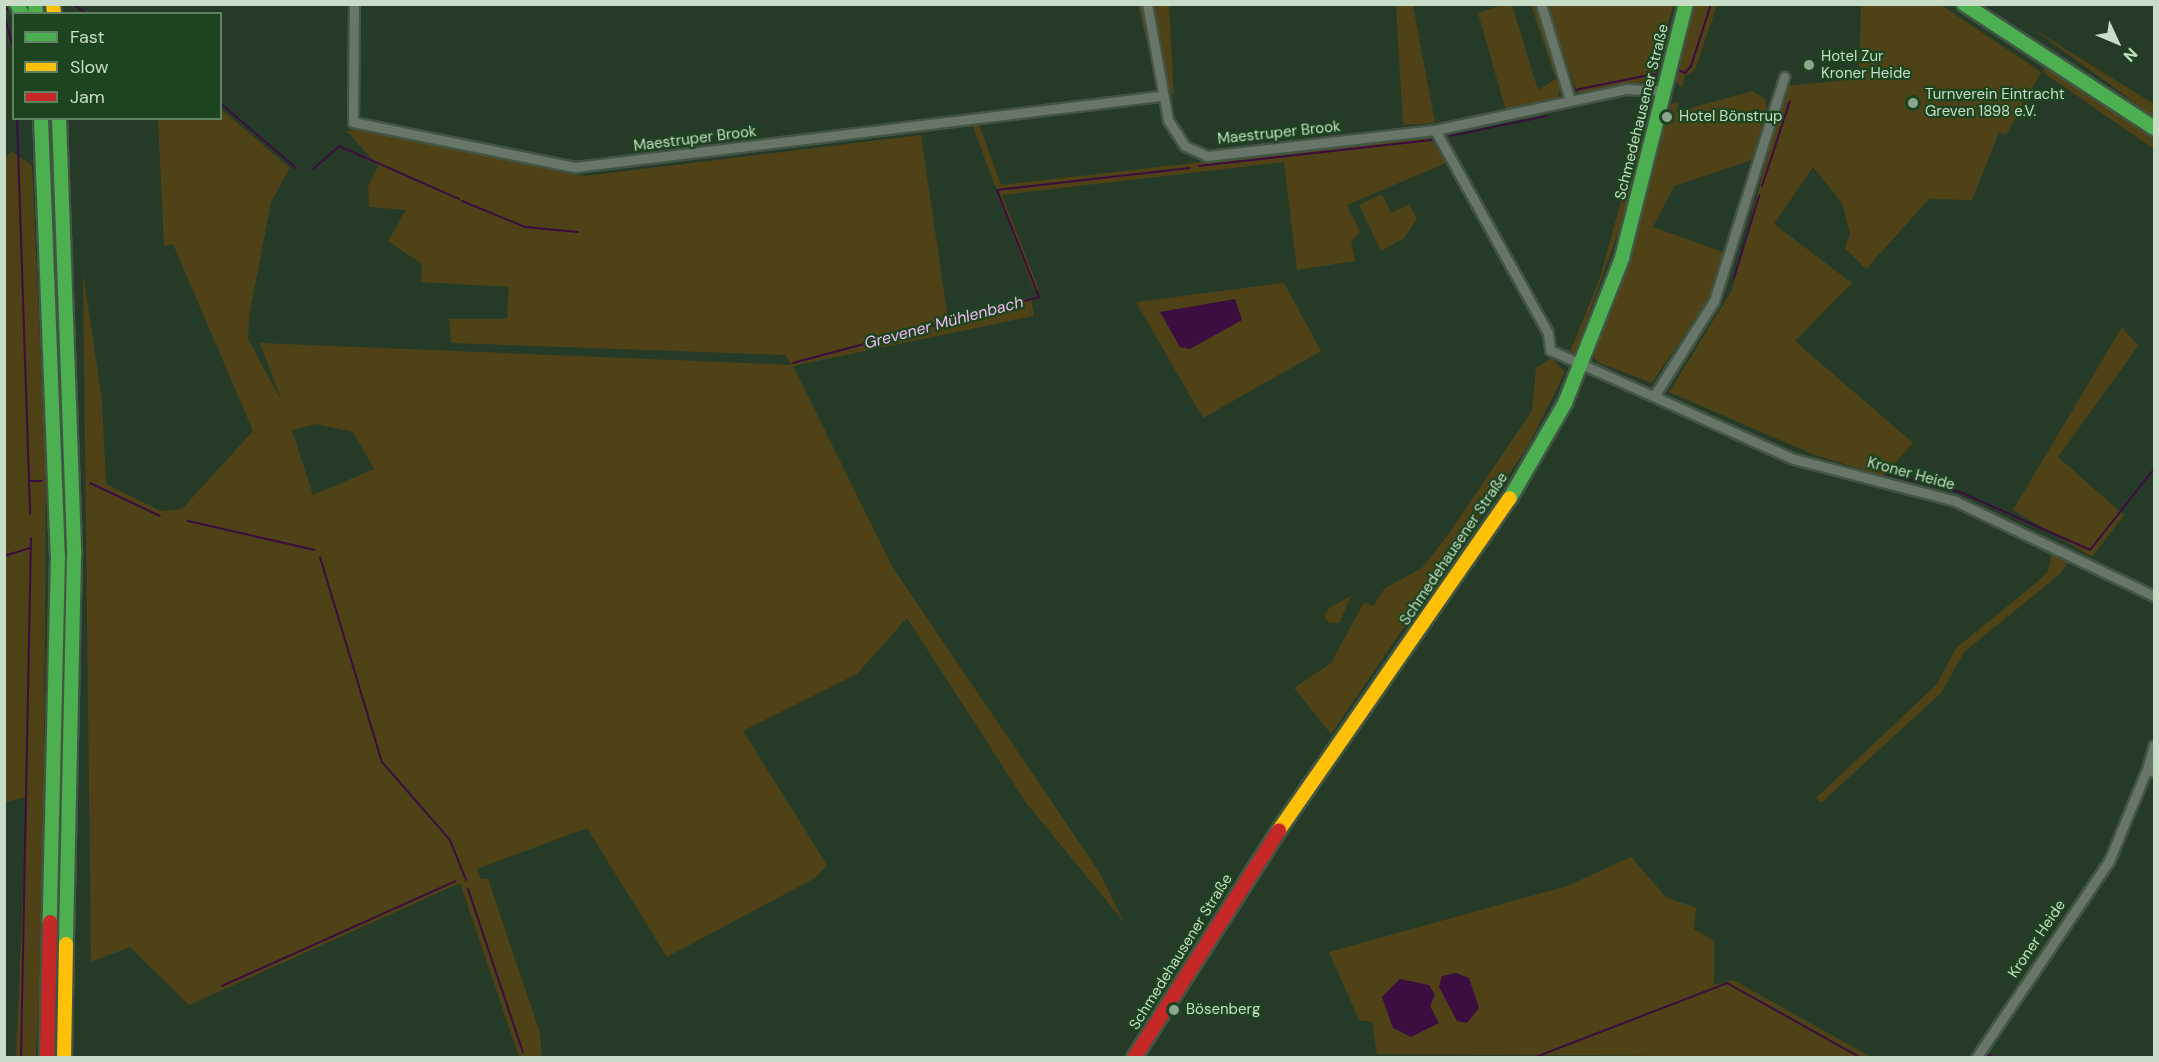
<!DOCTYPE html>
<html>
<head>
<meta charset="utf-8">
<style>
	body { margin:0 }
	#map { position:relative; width:2159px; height:1062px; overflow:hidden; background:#253b27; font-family:"DM Sans",sans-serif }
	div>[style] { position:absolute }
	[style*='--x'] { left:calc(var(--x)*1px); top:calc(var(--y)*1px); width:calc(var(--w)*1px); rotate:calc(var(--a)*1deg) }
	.green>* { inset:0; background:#504217 }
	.water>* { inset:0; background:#3c0d40 }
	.stream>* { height:2px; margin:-1px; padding:0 1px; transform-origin:1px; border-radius:1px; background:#3c0d40 }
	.roads { filter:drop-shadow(2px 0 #425544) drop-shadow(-2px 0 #425544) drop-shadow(0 2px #425544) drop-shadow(0 -2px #425544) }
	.street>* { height:9px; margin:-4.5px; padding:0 4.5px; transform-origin:4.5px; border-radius:4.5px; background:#677668 }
	.fast>* { height:14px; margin:-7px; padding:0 7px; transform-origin:7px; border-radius:7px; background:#4caf50 }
	.slow>* { height:14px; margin:-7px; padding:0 7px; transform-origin:7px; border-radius:7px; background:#ffc107 }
	.jam>* { height:14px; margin:-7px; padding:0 7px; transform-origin:7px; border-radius:7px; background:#c62828 }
	.dots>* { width:16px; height:16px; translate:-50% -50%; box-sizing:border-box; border:3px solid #1c441f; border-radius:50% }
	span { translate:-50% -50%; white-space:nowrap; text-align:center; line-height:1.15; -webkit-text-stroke:4.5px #1c441f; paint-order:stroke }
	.poi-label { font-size:15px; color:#c7ddc7 }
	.left { translate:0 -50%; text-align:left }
	.street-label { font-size:15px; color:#c7ddc7 }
	.water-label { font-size:16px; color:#f2b8f3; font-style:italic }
	.frame { position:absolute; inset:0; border:6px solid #c7ddc7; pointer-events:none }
	.legend { position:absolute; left:12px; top:12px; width:210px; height:108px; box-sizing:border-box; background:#1c441f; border:2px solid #608162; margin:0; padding:8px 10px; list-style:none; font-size:18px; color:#c7ddc7 }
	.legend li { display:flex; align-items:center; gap:12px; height:30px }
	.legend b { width:30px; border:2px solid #608162 }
	.north { position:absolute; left:2087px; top:12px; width:60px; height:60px; -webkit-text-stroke:4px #1c441f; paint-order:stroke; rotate:134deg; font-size:16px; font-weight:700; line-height:24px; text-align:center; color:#c7ddc7 }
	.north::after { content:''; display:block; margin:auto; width:21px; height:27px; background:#c7ddc7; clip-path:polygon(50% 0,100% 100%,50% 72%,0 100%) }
</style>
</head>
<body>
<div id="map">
	<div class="green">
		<div style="clip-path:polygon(1138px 5px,1169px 5px,1174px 98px,1149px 51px)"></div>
		<div style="clip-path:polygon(1396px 5px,1413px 5px,1435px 123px,1403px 125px)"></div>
		<div style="clip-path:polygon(1502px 5px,1512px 5px,1538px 90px,1556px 79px,1561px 84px,1558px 100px,1506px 111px,1478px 13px)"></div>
		<div style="clip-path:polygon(1531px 5px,1537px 5px,1558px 74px,1554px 74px)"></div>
		<div style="clip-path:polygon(1545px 5px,1673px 5px,1654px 80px,1578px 94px)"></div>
		<div style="clip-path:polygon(1694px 5px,1717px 5px,1695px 70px,1685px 76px,1682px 88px,1676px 82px,1676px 62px)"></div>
		<div style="clip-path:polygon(1861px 5px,1941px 5px,2041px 72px,2006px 135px,1999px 132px,1972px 200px,1929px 199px,1866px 269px,1845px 248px,1850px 234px,1842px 203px,1813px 167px,1774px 224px,1852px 283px,1795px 341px,1913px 443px,1883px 476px,1815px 455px,1669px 392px,1732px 290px,1786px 86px,1846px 80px,1859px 72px)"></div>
		<div style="clip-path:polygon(2030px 27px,2154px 104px,2154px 117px,2101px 78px)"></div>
		<div style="clip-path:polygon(2043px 63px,2154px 137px,2154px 149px,2044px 73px)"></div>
		<div style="clip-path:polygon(1753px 91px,1765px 99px,1767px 109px,1752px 160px,1674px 186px,1653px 227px,1726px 253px,1711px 295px,1652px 383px,1597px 362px,1594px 356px,1671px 104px,1679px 102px,1676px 112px)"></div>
		<div style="clip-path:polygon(1643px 95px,1651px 101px,1622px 222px,1575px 353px,1570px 351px,1599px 281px,1620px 205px)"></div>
		<div style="clip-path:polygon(evenodd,221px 109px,290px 168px,271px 202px,249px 317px,248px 339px,282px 402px,260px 343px,792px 365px,785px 355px,451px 343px,449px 319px,507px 319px,509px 287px,421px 282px,422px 264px,388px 241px,406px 210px,369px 207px,368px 187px,378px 166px,347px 131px,358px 129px,585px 176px,921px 135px,948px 319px,1031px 298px,1034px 316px,793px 366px,893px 568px,1098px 870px,1124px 922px,1027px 804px,907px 618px,857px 674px,743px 731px,827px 865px,815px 878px,667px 957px,587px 828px,477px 869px,481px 879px,488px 879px,540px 1033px,542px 1057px,519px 1057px,460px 883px,189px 1005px,130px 947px,91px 962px,83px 273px,102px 400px,106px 484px,161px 511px,182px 509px,253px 431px,173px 244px,164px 246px,158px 119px,220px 118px,221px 109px,316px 424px,353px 432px,374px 469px,313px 495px,292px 430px,316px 424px)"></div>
		<div style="clip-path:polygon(972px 124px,979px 124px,1001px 185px,1429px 136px,1446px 163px,1347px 205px,1360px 232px,1351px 242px,1355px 261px,1297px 270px,1284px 162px,1002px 195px,1039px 290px,1034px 290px)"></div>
		<div style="clip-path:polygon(11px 151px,32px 166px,46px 468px,43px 933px,36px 1057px,16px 1057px,27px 797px,5px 802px,4px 161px)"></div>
		<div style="clip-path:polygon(1382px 194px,1391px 213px,1409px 204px,1417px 219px,1404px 238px,1381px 251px,1359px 205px)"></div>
		<div style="clip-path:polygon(1284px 283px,1321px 351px,1203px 418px,1136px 302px)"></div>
		<div style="clip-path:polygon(2122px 327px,2138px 346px,2058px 457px,2124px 515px,2092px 557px,2013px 510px)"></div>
		<div style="clip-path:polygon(1551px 358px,1565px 372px,1527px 448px,1331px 734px,1294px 688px,1331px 663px,1364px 602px,1373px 606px,1385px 588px,1422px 568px,1447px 536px,1532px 411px,1536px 368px)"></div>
		<div style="clip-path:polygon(2052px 552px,2069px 561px,2059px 575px,1964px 652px,1941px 693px,1821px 803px,1816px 798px,1937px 684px,1956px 648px,2036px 583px,2048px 571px)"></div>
		<div style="clip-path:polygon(1351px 596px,1339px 623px,1329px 623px,1324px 616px,1329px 608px)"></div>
		<div style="clip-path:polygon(1631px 857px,1666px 897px,1696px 908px,1694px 929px,1714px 941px,1714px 985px,1733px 980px,1871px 1057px,1377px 1054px,1372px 1022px,1359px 1020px,1329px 952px,1567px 886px)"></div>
	</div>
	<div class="water">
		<div style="clip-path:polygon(1235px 299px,1242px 320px,1190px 349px,1180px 347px,1160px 312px)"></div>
		<div style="clip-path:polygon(1456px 973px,1469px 978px,1479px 1008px,1467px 1023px,1457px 1021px,1439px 987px,1442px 976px)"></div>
		<div style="clip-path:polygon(1400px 979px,1429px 985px,1435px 995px,1430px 1006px,1439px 1023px,1411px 1037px,1393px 1028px,1382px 997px)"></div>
	</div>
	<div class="stream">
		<div style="--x:73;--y:4;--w:17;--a:36"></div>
		<div style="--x:4;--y:9;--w:3;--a:0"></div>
		<div style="--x:4;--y:15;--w:35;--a:74"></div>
		<div style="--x:1678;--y:70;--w:8;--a:23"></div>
		<div style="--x:1685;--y:73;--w:9;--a:-49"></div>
		<div style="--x:1691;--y:66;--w:65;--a:-72.1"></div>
		<div style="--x:1575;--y:90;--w:81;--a:-11.4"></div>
		<div style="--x:220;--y:103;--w:100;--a:40.5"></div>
		<div style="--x:17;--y:118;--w:396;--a:88.1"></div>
		<div style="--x:1450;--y:136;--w:99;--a:-11.7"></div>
		<div style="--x:1199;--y:166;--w:234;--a:-6.4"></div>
		<div style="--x:313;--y:169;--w:35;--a:-41"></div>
		<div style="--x:339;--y:146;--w:131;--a:23.8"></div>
		<div style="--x:1762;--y:186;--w:89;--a:-71.8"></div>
		<div style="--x:462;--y:201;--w:68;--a:22.4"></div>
		<div style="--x:525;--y:227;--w:53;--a:5.4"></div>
		<div style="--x:1734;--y:278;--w:86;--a:-73"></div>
		<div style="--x:793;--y:363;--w:255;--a:-15"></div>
		<div style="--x:1039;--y:297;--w:115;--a:-111.4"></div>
		<div style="--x:997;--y:190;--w:194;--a:-6.5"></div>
		<div style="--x:1887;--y:474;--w:75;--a:13.9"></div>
		<div style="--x:1960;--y:492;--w:142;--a:24"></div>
		<div style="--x:2090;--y:550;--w:103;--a:-51.7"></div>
		<div style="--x:30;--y:481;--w:12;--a:0"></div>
		<div style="--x:90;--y:483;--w:77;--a:25.2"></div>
		<div style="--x:188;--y:521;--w:130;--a:12.9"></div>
		<div style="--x:4;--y:556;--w:27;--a:-17"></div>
		<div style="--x:320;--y:557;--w:214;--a:73.2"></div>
		<div style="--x:382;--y:762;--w:103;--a:48.9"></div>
		<div style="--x:450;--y:840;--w:43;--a:68.2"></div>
		<div style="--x:468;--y:889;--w:172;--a:71.4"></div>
		<div style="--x:222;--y:986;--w:256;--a:-24.2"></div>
		<div style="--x:1986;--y:1054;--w:12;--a:20"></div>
		<div style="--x:21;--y:1058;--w:520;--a:-88.9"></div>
		<div style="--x:1533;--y:1058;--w:208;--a:-21.1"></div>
		<div style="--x:1727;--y:983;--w:154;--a:29.2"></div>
		<div style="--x:1966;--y:1058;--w:2;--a:-90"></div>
	</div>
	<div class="roads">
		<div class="street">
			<div style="--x:354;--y:4;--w:118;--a:90.5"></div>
			<div style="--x:353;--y:122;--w:227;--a:11.5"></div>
			<div style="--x:575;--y:167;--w:589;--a:-6.92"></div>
			<div style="--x:1147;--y:4;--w:118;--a:79.7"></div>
			<div style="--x:1168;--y:120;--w:31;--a:57"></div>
			<div style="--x:1185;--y:146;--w:24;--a:24"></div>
			<div style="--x:1207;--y:156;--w:229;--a:-6.5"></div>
			<div style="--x:1435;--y:130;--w:196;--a:-12.1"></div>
			<div style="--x:1627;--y:89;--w:37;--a:3"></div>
			<div style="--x:1541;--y:4;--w:100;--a:73.2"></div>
			<div style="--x:1435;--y:130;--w:232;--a:60.9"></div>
			<div style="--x:1548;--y:333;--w:17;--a:83"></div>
			<div style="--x:1550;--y:350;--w:267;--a:24.1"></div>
			<div style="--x:1794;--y:459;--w:166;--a:14.6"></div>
			<div style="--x:1955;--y:501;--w:221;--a:25.5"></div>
			<div style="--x:1656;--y:393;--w:109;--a:-57.8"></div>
			<div style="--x:1714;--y:301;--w:235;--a:-72.6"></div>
			<div style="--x:2154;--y:745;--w:25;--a:106"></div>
			<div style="--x:2147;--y:769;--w:8;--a:23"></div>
			<div style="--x:1976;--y:1058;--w:238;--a:-56"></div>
			<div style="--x:2109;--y:861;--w:100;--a:-67.6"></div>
		</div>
		<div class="fast">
			<div style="--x:17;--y:4;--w:11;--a:63"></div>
			<div style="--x:35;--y:4;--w:10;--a:84"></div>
			<div style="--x:1964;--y:4;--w:227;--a:33.1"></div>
			<div style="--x:41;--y:118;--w:438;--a:87.8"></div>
			<div style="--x:58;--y:556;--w:366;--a:91.3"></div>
			<div style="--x:59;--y:118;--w:438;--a:88"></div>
			<div style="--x:74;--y:556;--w:388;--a:91.2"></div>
			<div style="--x:1510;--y:498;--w:110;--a:-59.9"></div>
			<div style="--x:1565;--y:403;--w:156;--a:-68.5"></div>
			<div style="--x:1622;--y:258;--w:262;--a:-75.9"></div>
		</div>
		<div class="slow">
			<div style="--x:53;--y:4;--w:10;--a:84"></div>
			<div style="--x:1279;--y:830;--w:404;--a:-55.2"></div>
			<div style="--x:64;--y:1058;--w:114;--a:-89"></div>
		</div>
		<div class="jam">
			<div style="--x:47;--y:1058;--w:136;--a:-88.7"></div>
			<div style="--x:1134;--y:1058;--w:270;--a:-57.5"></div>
		</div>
	</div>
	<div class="dots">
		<div style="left:1809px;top:65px;background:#8ea48f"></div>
		<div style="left:1913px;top:103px;background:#8ea48f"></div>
		<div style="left:1667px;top:117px;background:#8ea48f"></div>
		<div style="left:1174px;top:1010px;background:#8ea48f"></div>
	</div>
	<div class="poi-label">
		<span class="left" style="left:1821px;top:65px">Hotel Zur<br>Kroner Heide</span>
		<span class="left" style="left:1925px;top:103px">Turnverein Eintracht<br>Greven 1898 e.V.</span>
		<span class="left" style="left:1679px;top:117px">Hotel Bönstrup</span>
		<span class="left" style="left:1186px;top:1010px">Bösenberg</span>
	</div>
	<div class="street-label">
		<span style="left:1642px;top:112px;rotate:-76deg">Schmedehausener Straße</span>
		<span style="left:1279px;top:133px;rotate:-6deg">Maestruper Brook</span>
		<span style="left:695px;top:139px;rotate:-7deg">Maestruper Brook</span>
		<span style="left:1911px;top:474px;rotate:15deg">Kroner Heide</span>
		<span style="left:1454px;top:549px;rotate:-56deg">Schmedehausener Straße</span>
		<span style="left:2037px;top:939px;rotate:-56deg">Kroner Heide</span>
		<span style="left:1181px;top:952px;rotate:-58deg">Schmedehausener Straße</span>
	</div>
	<div class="water-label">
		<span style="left:944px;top:323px;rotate:-15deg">Grevener Mühlenbach</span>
	</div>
	<div class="frame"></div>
	<ul class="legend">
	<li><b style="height:8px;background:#4caf50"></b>Fast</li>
	<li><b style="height:8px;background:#ffc107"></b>Slow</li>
	<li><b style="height:8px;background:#c62828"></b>Jam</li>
	</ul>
	<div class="north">N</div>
</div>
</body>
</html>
